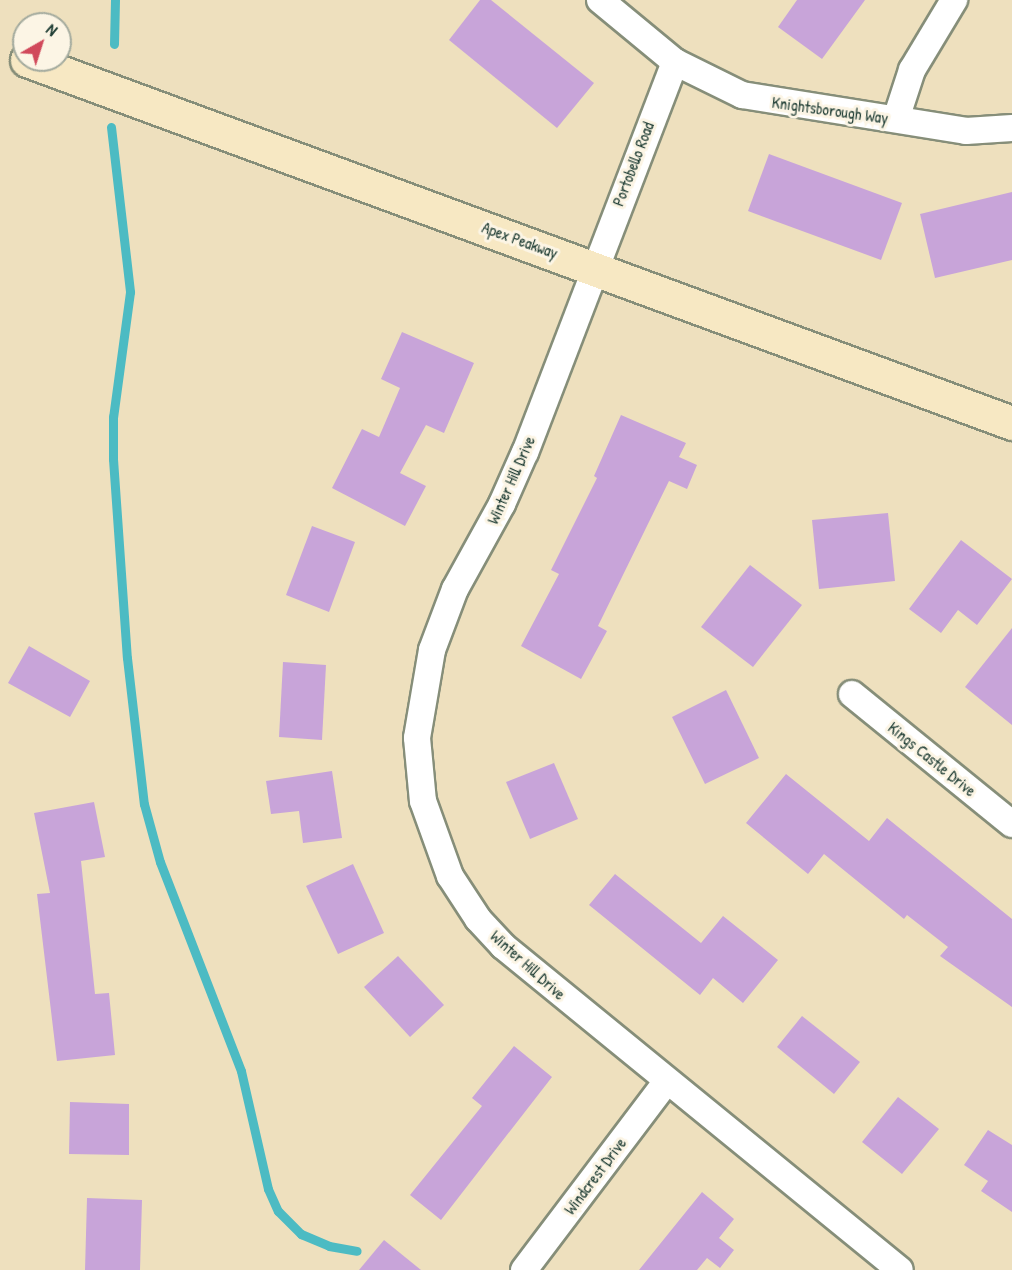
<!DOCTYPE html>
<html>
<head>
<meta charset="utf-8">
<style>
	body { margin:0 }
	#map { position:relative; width:1012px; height:1270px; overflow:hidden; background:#eee0be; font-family:"Patrick Hand",sans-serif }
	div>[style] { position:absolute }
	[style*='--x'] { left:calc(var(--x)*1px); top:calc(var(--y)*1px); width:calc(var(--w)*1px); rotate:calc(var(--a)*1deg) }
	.stream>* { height:9px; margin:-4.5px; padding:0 4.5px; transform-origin:4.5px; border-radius:4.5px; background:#4cbbc3 }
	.building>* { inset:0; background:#c8a4d9 }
	.roads { filter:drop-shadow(2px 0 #868e79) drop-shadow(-2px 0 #868e79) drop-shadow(0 2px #868e79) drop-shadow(0 -2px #868e79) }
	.minor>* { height:26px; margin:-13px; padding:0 13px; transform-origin:13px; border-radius:13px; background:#fff }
	.secondary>* { height:33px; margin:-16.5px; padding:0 16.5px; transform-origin:16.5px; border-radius:16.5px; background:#f7e8c3 }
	span { translate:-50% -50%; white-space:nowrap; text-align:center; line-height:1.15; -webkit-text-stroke:6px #fcf5e5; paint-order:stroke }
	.street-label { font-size:16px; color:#1f3d34 }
	.north { position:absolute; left:12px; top:12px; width:60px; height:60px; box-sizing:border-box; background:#fcf5e5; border:2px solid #a4ab9e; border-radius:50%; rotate:39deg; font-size:16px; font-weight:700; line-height:24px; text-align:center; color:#1f3d34 }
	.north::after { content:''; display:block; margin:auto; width:21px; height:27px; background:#d1495b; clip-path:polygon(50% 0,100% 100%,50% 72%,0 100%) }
</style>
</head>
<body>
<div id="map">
	<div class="stream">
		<div style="--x:114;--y:44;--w:44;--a:-88.7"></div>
		<div style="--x:111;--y:127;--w:166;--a:83.4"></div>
		<div style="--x:130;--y:292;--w:126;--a:97.7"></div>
		<div style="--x:113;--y:417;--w:42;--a:90"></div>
		<div style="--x:113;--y:459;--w:199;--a:86"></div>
		<div style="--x:127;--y:658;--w:147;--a:83.4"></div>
		<div style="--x:144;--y:804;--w:60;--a:74.6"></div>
		<div style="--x:160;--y:862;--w:224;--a:68.8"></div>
		<div style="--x:241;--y:1071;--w:121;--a:77.1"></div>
		<div style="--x:268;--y:1189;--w:24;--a:66"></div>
		<div style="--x:278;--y:1211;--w:33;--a:45"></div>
		<div style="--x:301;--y:1234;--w:30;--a:23"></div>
		<div style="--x:329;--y:1246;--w:28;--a:10"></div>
	</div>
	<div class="building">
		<div style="clip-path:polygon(480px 0,491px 0,594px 83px,557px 128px,449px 40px)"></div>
		<div style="clip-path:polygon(797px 0,865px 0,822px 59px,778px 27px)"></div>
		<div style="clip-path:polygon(769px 154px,902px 203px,881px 260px,748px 211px)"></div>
		<div style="clip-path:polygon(1012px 192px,1012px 260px,935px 278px,920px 214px)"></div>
		<div style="clip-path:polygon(402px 332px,474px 363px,444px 433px,426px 425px,400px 473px,426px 486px,405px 526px,332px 488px,362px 429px,379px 437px,400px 388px,381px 379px)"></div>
		<div style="clip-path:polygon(621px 415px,686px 443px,679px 457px,697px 465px,687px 489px,669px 481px,598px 626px,607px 631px,581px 679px,521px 646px,559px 574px,551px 570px,597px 478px,594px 476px)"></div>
		<div style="clip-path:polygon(888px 513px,895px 581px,819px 589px,812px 520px)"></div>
		<div style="clip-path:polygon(312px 526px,355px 542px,329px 612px,286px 595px)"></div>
		<div style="clip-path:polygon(961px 540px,1012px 579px,977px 625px,958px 610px,941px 633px,909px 609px)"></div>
		<div style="clip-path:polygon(750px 565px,802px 605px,753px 667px,701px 627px)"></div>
		<div style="clip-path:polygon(1012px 628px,1012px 725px,965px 687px)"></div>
		<div style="clip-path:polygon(29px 646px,90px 681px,70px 717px,8px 683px)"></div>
		<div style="clip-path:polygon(283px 662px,326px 665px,322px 740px,279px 737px)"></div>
		<div style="clip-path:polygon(726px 690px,759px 758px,705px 784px,672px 717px)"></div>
		<div style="clip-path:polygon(554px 763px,578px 819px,530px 839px,506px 782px)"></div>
		<div style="clip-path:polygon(332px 771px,342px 838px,303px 843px,299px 811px,271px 814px,266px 781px)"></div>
		<div style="clip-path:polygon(786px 774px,869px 841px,887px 818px,1012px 919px,1012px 1007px,940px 956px,948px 947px,907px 915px,904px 919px,824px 854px,808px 874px,746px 823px)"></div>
		<div style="clip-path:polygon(94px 802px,105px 857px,81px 861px,95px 994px,109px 993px,115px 1055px,57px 1061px,37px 894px,50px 893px,34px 813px)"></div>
		<div style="clip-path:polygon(353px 864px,384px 933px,338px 954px,306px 886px)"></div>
		<div style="clip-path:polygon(615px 874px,701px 943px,723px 916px,778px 960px,743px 1003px,713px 978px,700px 995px,589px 905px)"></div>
		<div style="clip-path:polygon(398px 956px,444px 1005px,410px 1037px,364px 987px)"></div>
		<div style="clip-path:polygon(802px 1016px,860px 1062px,834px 1094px,777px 1047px)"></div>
		<div style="clip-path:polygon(514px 1046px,552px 1077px,441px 1220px,410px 1195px,482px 1106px,472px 1098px)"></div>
		<div style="clip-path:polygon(898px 1097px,939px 1129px,902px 1174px,862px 1142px)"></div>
		<div style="clip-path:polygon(70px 1102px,129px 1104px,129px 1155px,69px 1154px)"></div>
		<div style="clip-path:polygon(988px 1130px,1012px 1145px,1012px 1212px,981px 1191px,988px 1181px,964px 1165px)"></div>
		<div style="clip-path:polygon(702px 1192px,734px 1219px,719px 1238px,734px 1250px,720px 1268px,707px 1258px,697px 1270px,639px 1270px)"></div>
		<div style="clip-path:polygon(87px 1198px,142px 1200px,140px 1270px,85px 1270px)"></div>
		<div style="clip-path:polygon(384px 1240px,421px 1270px,359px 1270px)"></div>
	</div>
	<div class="roads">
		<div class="minor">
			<div style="--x:600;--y:0;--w:97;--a:39.6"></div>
			<div style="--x:675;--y:62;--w:75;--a:26.2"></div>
			<div style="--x:742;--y:95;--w:227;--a:9.1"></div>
			<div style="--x:966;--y:131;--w:46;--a:-3.7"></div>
			<div style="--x:675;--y:62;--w:418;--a:111"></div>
			<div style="--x:525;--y:452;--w:57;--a:113.9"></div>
			<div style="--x:502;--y:504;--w:97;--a:118.9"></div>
			<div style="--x:455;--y:589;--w:65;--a:110.7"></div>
			<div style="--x:432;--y:650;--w:89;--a:99.7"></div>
			<div style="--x:417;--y:738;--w:63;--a:84.6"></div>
			<div style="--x:423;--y:801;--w:80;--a:70.2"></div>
			<div style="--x:450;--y:876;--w:51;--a:56.9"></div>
			<div style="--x:478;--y:919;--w:37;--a:47"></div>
			<div style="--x:503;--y:946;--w:512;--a:39.22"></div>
			<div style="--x:896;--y:119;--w:52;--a:-71.9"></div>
			<div style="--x:912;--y:70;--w:82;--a:-59"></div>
			<div style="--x:852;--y:694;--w:206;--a:39.1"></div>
			<div style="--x:524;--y:1270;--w:236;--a:-52.9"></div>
		</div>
		<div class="secondary">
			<div style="--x:27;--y:60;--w:1050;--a:20.23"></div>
		</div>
	</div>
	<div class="street-label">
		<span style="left:830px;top:110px;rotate:8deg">Knightsborough Way</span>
		<span style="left:633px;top:164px;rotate:-69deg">Portobello Road</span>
		<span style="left:520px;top:240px;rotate:20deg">Apex Peakway</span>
		<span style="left:511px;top:480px;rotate:-66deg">Winter Hill Drive</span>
		<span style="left:932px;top:759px;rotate:39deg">Kings Castle Drive</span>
		<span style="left:528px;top:965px;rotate:42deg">Winter Hill Drive</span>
		<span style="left:595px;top:1176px;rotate:-53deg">Windcrest Drive</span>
	</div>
	<div class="north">N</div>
</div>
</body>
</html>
